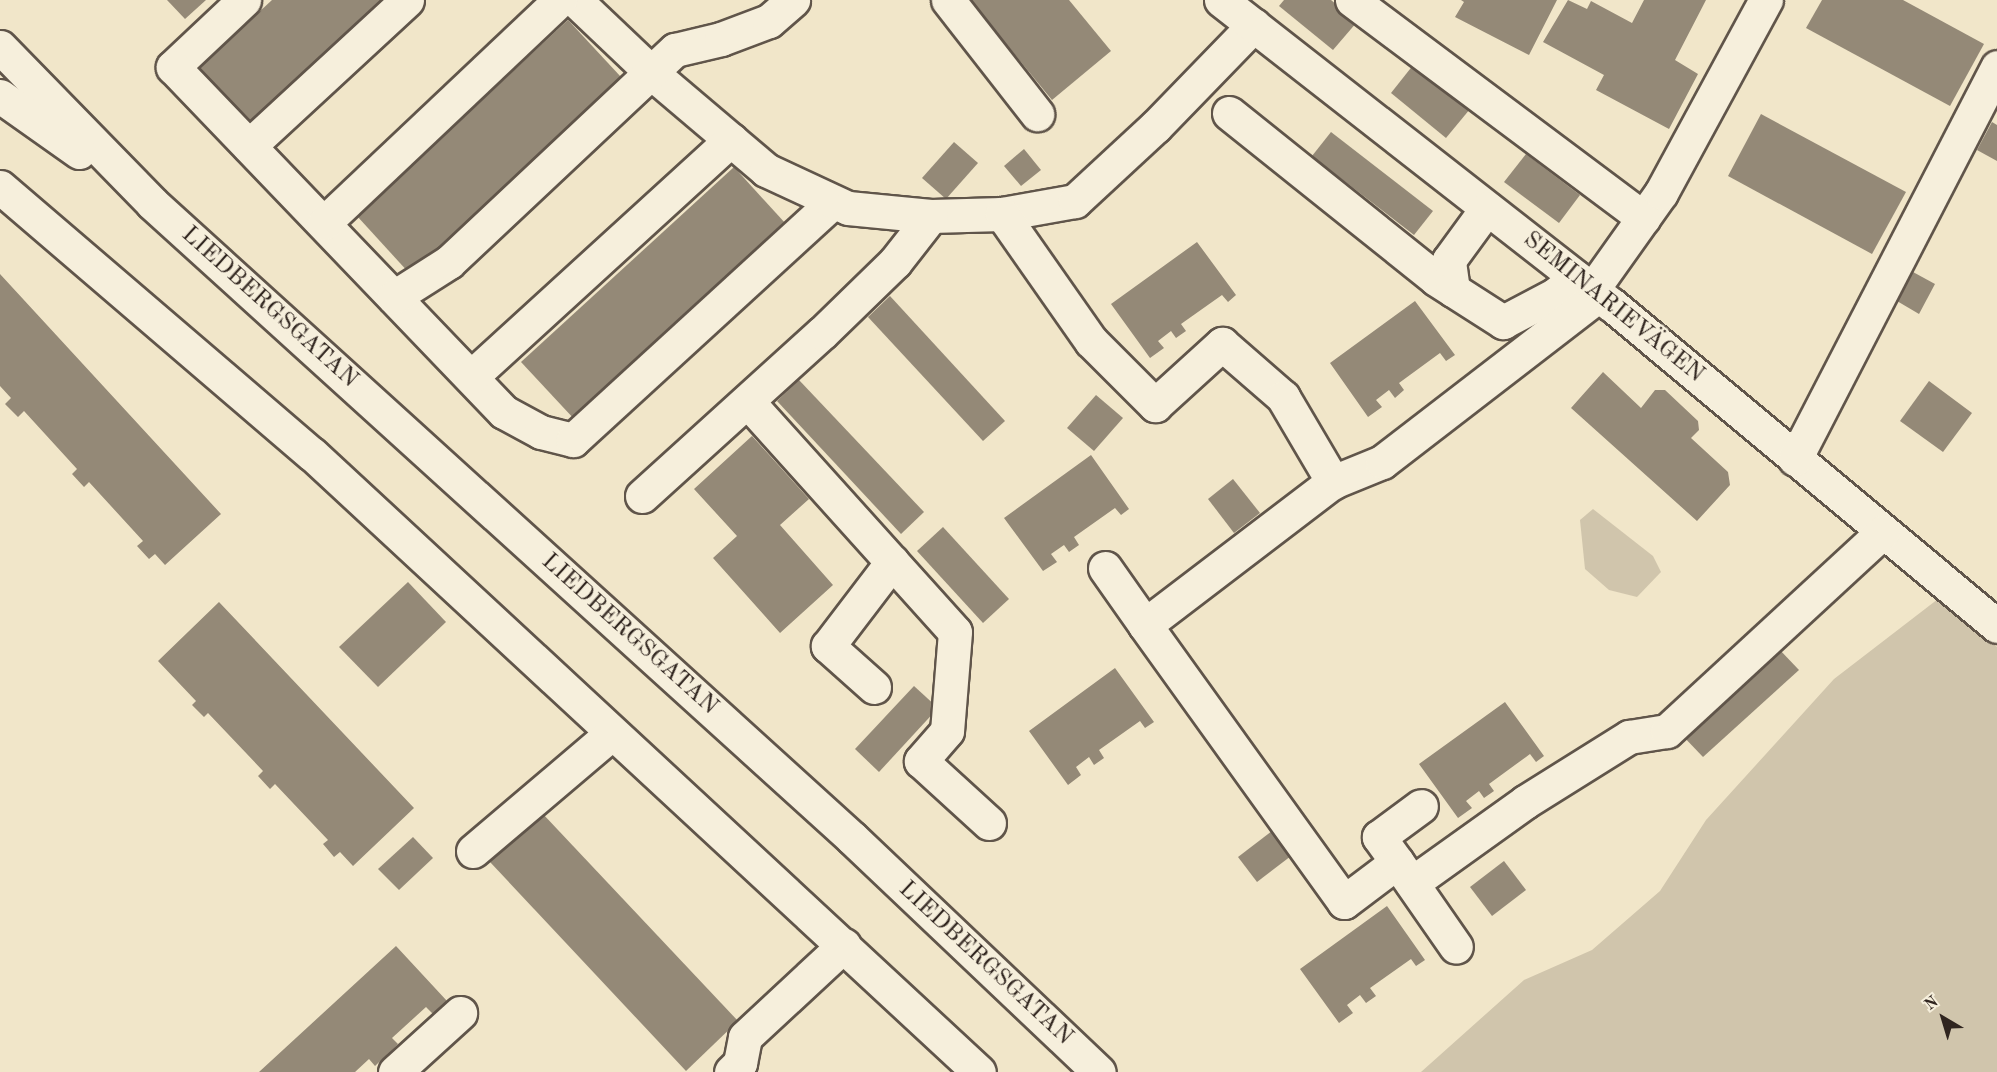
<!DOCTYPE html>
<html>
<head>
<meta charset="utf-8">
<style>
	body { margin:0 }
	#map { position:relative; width:1997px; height:1072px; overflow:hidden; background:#f1e6c9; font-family:"Old Standard TT",serif }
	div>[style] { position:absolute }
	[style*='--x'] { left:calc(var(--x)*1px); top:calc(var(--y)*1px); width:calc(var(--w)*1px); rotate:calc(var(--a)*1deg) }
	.green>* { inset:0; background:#d0c5ac }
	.building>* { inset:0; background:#948977 }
	.roads { filter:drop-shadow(2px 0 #60554a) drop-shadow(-2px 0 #60554a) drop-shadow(0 2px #60554a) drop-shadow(0 -2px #60554a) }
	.minor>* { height:33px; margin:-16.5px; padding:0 16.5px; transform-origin:16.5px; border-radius:16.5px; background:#f6efdc }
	span { translate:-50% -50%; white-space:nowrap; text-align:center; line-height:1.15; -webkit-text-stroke:5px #f6efdc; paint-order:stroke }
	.street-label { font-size:24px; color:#30251f }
	.north { position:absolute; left:1913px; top:988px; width:60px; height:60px; -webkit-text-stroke:4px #f6efdc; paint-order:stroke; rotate:322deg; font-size:16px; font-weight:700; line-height:24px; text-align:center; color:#30251f }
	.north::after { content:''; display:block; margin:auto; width:21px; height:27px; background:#30251f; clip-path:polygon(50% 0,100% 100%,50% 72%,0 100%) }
</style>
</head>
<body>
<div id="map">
	<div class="green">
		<div style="clip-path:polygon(1593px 509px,1653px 556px,1661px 572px,1637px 597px,1609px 590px,1585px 569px,1580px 520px)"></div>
		<div style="clip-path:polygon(1938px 599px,1997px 647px,1997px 1072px,1421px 1072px,1524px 980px,1592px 950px,1660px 891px,1706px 820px,1834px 679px)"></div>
	</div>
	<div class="building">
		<div style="clip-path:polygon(167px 0,206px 0,185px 19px)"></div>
		<div style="clip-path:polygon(272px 0,384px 0,246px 128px,195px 72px)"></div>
		<div style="clip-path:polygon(970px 0,1069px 0,1111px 51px,1052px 100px)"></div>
		<div style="clip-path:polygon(1284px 0,1331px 0,1357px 22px,1333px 50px,1279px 6px)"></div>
		<div style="clip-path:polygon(1461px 0,1557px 0,1529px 55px,1455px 17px,1464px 2px)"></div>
		<div style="clip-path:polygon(1568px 0,1587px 9px,1591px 1px,1632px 23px,1644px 0,1706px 0,1675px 60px,1698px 74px,1669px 129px,1596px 90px,1604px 75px,1543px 42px)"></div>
		<div style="clip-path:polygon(1822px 0,1903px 0,1984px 44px,1950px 106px,1806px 28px)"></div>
		<div style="clip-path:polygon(568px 20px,621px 77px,410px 274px,357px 216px)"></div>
		<div style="clip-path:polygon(1414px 64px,1470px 109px,1446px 138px,1391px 93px)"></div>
		<div style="clip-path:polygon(1761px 114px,1906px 192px,1872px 254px,1728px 176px)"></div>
		<div style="clip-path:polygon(1992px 122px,1997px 125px,1997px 161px,1977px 150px)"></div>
		<div style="clip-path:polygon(1331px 132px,1433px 211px,1414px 235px,1312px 156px)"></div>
		<div style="clip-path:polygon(954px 142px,978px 163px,946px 199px,922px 178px)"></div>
		<div style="clip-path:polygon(1024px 149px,1041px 170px,1021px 186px,1004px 166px)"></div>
		<div style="clip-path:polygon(1526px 154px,1580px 195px,1559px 223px,1504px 182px)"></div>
		<div style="clip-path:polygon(734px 167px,786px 224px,575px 420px,521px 362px)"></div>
		<div style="clip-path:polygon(1197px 242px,1236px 295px,1228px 302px,1222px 295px,1181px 324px,1186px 331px,1176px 338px,1171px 331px,1158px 341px,1164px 348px,1150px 358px,1111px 304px)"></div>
		<div style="clip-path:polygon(1913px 272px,1935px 284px,1919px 314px,1897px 301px)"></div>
		<div style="clip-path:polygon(0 274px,221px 514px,165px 565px,155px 554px,149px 559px,137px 546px,143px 541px,89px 482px,84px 487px,72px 474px,77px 469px,24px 411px,18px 417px,5px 404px,11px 398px,0 386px)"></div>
		<div style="clip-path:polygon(890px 296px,1005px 421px,983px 441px,868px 317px)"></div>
		<div style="clip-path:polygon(1415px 301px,1455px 355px,1446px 361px,1440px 353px,1399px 383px,1404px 390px,1395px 398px,1389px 390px,1376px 400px,1382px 407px,1368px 417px,1330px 363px)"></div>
		<div style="clip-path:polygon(1603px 372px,1641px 408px,1655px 390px,1665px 390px,1698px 421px,1699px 430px,1691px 438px,1728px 472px,1730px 485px,1697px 521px,1571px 408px)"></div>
		<div style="clip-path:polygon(799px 380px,924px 512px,901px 534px,777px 401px)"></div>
		<div style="clip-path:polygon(1929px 381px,1972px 413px,1943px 452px,1900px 421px)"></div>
		<div style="clip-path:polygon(1096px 395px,1123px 418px,1094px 451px,1067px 428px)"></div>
		<div style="clip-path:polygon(752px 436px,809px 499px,780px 525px,833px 585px,780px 633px,713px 558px,737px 536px,694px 489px)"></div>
		<div style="clip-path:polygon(1091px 455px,1129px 509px,1121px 515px,1115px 508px,1074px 537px,1079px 545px,1069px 552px,1064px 545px,1051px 554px,1057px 562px,1043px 571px,1004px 518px)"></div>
		<div style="clip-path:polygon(1233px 479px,1260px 513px,1234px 533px,1208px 499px)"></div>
		<div style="clip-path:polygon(943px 527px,1009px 599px,983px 623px,917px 551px)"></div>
		<div style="clip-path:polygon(408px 582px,446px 622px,378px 687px,339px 647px)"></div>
		<div style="clip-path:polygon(219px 602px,414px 808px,353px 866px,340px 852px,334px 857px,323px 844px,328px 840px,275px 784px,270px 789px,258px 776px,263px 771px,208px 713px,204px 717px,192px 705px,196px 701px,158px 661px)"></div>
		<div style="clip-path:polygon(1777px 647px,1799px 670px,1703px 757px,1681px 734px)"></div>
		<div style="clip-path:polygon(1115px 668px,1154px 722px,1145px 728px,1140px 721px,1099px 750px,1104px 758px,1094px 765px,1089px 757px,1076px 767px,1081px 775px,1068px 785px,1029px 731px)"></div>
		<div style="clip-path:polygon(914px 686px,938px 708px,879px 772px,855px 749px)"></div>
		<div style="clip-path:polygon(1505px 702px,1544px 756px,1536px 762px,1530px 754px,1489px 784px,1494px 791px,1484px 798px,1479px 791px,1466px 801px,1472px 808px,1458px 818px,1419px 764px)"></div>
		<div style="clip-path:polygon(542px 813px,738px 1021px,686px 1071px,490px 862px)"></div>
		<div style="clip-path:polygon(1272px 831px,1291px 856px,1257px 882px,1238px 857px)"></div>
		<div style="clip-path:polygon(413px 837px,433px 858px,399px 890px,378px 869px)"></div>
		<div style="clip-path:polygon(1504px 861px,1526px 890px,1492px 916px,1470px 887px)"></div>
		<div style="clip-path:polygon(1387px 906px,1425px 960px,1416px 966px,1411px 959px,1370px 988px,1376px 996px,1366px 1003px,1360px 995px,1347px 1005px,1353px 1013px,1339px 1023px,1300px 969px)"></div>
		<div style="clip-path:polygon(396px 946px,447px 1001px,433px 1014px,426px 1007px,392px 1038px,398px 1044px,375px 1066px,369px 1059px,355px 1072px,259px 1072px)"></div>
	</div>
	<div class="roads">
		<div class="minor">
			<div style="--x:244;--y:0;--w:98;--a:136.7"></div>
			<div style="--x:173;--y:67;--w:478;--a:46.2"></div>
			<div style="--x:504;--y:412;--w:42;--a:28.4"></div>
			<div style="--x:541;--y:432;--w:33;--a:14"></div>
			<div style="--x:573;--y:440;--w:352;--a:-42.5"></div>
			<div style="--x:575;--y:0;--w:108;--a:43.5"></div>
			<div style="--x:653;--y:74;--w:148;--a:40.3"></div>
			<div style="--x:766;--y:170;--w:90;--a:24.9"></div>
			<div style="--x:848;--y:208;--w:83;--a:5.5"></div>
			<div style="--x:931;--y:216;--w:71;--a:-1.6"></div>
			<div style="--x:1002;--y:214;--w:74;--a:-10.1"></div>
			<div style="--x:1075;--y:201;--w:109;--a:-42.8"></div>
			<div style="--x:1155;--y:127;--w:142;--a:-45.9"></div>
			<div style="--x:948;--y:0;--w:145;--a:52"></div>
			<div style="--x:1221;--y:0;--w:496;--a:38"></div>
			<div style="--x:1612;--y:305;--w:501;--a:39.82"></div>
			<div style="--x:1352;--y:0;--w:364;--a:36.8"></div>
			<div style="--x:0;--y:47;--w:218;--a:45.7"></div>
			<div style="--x:152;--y:203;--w:945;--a:42.21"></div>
			<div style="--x:852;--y:838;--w:340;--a:43.5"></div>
			<div style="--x:0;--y:96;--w:97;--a:35.3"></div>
			<div style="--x:1229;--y:113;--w:265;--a:38.7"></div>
			<div style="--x:1436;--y:279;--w:80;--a:32.7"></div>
			<div style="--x:1503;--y:322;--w:60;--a:-27.8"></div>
			<div style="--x:1556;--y:294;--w:26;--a:-40"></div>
			<div style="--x:249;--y:146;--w:215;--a:-42.7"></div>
			<div style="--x:0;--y:187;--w:411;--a:40.6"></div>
			<div style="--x:312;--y:454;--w:909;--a:42.82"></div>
			<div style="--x:1002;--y:214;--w:155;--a:55"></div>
			<div style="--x:1091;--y:341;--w:91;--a:45"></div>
			<div style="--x:1155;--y:405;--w:91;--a:-42.3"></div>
			<div style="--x:1222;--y:344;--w:81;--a:41"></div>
			<div style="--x:1283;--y:397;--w:99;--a:59.5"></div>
			<div style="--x:324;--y:223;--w:325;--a:-43.4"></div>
			<div style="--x:1453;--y:290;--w:30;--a:-98"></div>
			<div style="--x:1449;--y:260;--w:64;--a:-53.8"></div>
			<div style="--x:1592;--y:290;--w:119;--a:-54.6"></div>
			<div style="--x:1661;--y:193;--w:220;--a:-61.5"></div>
			<div style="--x:394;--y:297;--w:65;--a:-32.5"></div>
			<div style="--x:449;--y:262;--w:310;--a:-43.2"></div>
			<div style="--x:675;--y:50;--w:47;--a:-13.4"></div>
			<div style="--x:721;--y:39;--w:51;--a:-20.6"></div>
			<div style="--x:769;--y:21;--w:32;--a:-41"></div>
			<div style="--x:471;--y:377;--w:352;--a:-42.4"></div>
			<div style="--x:748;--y:402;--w:309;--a:48"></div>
			<div style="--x:955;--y:632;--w:99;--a:94.6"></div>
			<div style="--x:947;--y:731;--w:40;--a:131"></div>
			<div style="--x:921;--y:761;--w:92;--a:42.4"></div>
			<div style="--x:1795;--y:459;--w:441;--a:-62.7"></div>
			<div style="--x:642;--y:496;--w:243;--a:-42.2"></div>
			<div style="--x:822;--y:333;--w:102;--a:-44.2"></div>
			<div style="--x:895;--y:262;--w:58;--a:-52"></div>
			<div style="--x:1105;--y:568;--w:70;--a:54.9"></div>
			<div style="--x:1145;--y:625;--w:236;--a:-37.3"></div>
			<div style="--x:1333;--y:482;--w:53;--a:-22.2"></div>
			<div style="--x:1382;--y:462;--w:274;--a:-37.6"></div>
			<div style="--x:1145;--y:625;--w:341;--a:54.3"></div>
			<div style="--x:1344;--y:902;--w:66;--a:-37"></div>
			<div style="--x:1397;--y:862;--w:103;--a:55.2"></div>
			<div style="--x:874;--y:687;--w:62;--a:-138.3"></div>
			<div style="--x:828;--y:646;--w:106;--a:-52.7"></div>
			<div style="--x:473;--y:851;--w:181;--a:-40.3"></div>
			<div style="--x:1397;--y:862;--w:31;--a:-126"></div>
			<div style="--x:1379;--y:837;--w:52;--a:-36.4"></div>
			<div style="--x:1412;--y:883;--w:139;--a:-35.6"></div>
			<div style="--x:1525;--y:802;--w:123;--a:-32"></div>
			<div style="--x:1629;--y:737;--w:38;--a:-9"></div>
			<div style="--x:1667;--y:731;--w:294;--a:-42.7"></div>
			<div style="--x:395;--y:1072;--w:88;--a:-42.2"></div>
			<div style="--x:731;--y:1072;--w:13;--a:-45"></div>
			<div style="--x:740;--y:1063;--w:26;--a:-79"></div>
			<div style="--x:745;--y:1037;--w:135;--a:-42.9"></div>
		</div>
	</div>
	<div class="street-label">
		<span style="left:269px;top:308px;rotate:42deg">LIEDBERGSGATAN</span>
		<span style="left:1613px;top:308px;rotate:39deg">SEMINARIEVÄGEN</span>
		<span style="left:629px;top:635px;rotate:42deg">LIEDBERGSGATAN</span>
		<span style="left:985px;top:964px;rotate:43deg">LIEDBERGSGATAN</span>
	</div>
	<div class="north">N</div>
</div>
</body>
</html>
